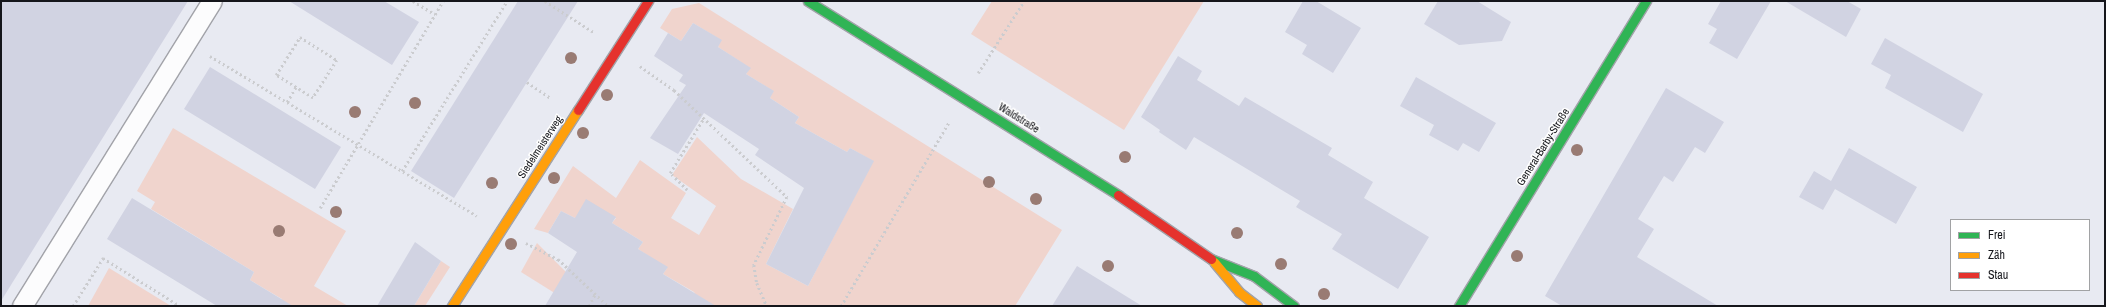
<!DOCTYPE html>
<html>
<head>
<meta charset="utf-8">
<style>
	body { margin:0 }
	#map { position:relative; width:2106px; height:307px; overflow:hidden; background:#e8eaf2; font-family:"Archivo Narrow",sans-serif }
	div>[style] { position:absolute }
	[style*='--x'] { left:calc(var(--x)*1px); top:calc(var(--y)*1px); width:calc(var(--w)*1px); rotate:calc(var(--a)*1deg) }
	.green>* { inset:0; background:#f0d4cd }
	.building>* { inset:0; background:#d1d3e2 }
	.path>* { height:2.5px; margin-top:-1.25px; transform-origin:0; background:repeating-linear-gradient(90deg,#cbcccf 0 2px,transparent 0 5px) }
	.roads { filter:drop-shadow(1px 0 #a2a3a9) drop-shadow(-1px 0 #a2a3a9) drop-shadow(0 1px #a2a3a9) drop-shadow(0 -1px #a2a3a9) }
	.lane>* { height:19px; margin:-9.5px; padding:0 9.5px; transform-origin:9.5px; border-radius:9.5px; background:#fcfcfd }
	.fast>* { height:9px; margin:-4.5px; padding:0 4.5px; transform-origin:4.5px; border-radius:4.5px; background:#30b455 }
	.slow>* { height:9px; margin:-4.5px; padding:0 4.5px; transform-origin:4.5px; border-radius:4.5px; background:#ff9f0a }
	.jam>* { height:9px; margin:-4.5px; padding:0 4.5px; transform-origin:4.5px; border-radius:4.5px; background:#e5322d }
	.trees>* { width:12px; height:12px; margin:-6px; border-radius:50%; background:#997b73 }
	span { translate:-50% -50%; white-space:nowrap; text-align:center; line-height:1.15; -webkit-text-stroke:3px #fff; paint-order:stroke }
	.street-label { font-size:11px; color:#15161b }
	.frame { position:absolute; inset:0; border:2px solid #15161b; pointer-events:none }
	.legend { position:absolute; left:1950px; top:219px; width:140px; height:72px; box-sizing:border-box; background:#fff; border:1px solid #a1a2a4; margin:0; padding:5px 7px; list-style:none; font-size:12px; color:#15161b }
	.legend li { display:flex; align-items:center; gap:8px; height:20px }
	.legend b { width:20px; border:1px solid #a1a2a4 }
</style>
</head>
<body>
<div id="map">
	<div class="green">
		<div style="clip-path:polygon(992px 1px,1204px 1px,1124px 130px,971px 34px)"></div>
		<div style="clip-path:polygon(699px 3px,1062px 230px,1015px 306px,701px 306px,694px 292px,663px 274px,667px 268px,638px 249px,643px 242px,612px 223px,616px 218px,575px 218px,561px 211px,548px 233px,534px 229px,573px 166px,616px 198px,640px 160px,686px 193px,671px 218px,699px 235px,716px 206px,672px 175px,697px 137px,741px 179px,793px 209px,766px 264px,808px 286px,873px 161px,850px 148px,847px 152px,795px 123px,799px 117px,770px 98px,773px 91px,746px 74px,750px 68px,718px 47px,721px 40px,693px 23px,681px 41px,660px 28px,672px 9px)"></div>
		<div style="clip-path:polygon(173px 128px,346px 231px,314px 286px,348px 306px,278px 306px,282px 299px,250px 280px,254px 272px,151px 209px,155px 202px,137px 191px)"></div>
		<div style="clip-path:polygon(537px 243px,600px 306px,553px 292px,521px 272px)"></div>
		<div style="clip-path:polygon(441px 261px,450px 267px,425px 306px,414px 306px)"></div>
		<div style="clip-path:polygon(109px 268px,171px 306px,88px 306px)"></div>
	</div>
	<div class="building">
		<div style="clip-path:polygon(1px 1px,188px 1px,1px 301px)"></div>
		<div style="clip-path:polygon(289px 1px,384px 1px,419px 22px,392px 65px)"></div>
		<div style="clip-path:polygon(518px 1px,578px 1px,454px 198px,411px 171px)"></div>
		<div style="clip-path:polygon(1303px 1px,1316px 1px,1361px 28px,1333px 73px,1302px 54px,1307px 45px,1285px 32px)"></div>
		<div style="clip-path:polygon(1438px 1px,1477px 1px,1511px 22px,1502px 41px,1459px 45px,1424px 24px)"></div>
		<div style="clip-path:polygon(1721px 1px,1771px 1px,1737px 59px,1709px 43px,1717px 29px,1708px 24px)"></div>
		<div style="clip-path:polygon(1785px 1px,1847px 1px,1861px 9px,1846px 37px)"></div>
		<div style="clip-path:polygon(693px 23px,722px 40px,718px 47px,751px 68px,746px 74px,774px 91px,770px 98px,799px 117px,795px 123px,847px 152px,850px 148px,874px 161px,808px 286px,766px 264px,804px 188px,755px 155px,759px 149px,704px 113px,678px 154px,650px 138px,686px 85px,679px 81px,683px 75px,654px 56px,668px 33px,681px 41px)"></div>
		<div style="clip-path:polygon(1885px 38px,1983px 94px,1963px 132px,1885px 88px,1891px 75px,1871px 64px)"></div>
		<div style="clip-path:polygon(1178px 56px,1202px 71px,1197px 80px,1239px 106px,1245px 97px,1332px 148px,1328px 155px,1373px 182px,1364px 198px,1429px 237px,1398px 289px,1332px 249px,1342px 234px,1296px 207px,1300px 201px,1194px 137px,1186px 150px,1159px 132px,1160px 130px,1141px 117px)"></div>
		<div style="clip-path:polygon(210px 67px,341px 147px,315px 189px,184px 109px)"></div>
		<div style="clip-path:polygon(1416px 77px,1496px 123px,1479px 152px,1463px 143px,1458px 151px,1429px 135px,1434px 125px,1400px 106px)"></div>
		<div style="clip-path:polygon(1666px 88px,1724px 122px,1705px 153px,1695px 147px,1673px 182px,1664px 176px,1638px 219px,1654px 229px,1637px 257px,1718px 306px,1562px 306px,1545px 296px)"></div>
		<div style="clip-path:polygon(1849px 148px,1917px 187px,1896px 224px,1835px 189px,1823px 210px,1799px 197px,1814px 171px,1831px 181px)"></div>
		<div style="clip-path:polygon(132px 198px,254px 272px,250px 280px,293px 306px,217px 306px,107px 239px)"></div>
		<div style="clip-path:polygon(586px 199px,616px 217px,612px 223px,643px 242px,638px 249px,668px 267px,663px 274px,716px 306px,545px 306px,577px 252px,548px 233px,561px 211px,575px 218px)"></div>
		<div style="clip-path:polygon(415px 242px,441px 261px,414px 306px,377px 306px)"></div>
		<div style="clip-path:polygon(1077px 266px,1142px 306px,1052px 306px)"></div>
	</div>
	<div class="path">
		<div style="--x:413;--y:1;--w:26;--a:31"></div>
		<div style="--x:545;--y:1;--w:59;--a:32.6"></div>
		<div style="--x:300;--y:37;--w:44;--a:31.9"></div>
		<div style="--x:337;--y:60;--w:45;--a:122.3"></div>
		<div style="--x:313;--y:98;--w:44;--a:-148.1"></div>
		<div style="--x:276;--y:75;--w:45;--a:-57.7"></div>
		<div style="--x:210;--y:56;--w:311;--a:30.9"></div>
		<div style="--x:640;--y:66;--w:42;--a:35.2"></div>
		<div style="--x:674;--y:90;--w:156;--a:43.4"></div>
		<div style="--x:787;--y:197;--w:76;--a:115.9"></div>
		<div style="--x:754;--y:265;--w:18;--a:81"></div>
		<div style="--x:757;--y:283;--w:25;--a:67"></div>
		<div style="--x:978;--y:73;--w:85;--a:-57.4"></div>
		<div style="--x:527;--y:82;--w:29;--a:34"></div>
		<div style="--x:287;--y:102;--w:17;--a:-59"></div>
		<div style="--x:402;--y:171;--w:200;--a:-58.3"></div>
		<div style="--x:687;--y:190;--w:24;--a:-135"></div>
		<div style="--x:670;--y:173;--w:65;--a:-58.3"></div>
		<div style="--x:320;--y:208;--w:241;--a:-59.3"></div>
		<div style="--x:526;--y:243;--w:36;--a:27"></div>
		<div style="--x:558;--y:259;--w:69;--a:43.2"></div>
		<div style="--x:73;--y:306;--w:57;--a:-58"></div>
		<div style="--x:103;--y:258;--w:91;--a:31.9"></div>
		<div style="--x:589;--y:306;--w:13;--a:-63"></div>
		<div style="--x:841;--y:306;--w:213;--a:-59.6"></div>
	</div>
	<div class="roads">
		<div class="lane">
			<div style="--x:22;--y:306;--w:359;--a:-58.1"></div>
		</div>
		<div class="fast">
			<div style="--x:808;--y:1;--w:366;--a:32"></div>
			<div style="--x:1211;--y:259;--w:46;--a:21.6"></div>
			<div style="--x:1254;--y:276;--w:50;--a:36.9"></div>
			<div style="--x:1459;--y:306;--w:358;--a:-58.5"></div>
		</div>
		<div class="slow">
			<div style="--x:1214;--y:262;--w:39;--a:50"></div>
			<div style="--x:1239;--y:292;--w:23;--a:38"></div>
			<div style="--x:452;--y:306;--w:233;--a:-57.3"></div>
		</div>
		<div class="jam">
			<div style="--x:578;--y:110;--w:130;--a:-57.3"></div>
			<div style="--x:1118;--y:195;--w:113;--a:34.5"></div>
		</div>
	</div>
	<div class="trees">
		<div style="left:571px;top:58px"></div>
		<div style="left:607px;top:95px"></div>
		<div style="left:415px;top:103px"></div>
		<div style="left:355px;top:112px"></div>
		<div style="left:583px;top:133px"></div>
		<div style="left:1577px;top:150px"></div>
		<div style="left:1125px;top:157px"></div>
		<div style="left:554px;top:178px"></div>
		<div style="left:989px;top:182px"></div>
		<div style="left:492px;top:183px"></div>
		<div style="left:1036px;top:199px"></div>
		<div style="left:336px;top:212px"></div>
		<div style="left:279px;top:231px"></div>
		<div style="left:1237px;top:233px"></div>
		<div style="left:511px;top:244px"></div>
		<div style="left:1517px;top:256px"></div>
		<div style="left:1281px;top:264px"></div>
		<div style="left:1108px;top:266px"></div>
		<div style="left:1324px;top:294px"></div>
	</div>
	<div class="street-label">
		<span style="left:1019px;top:118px;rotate:32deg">Waldstraße</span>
		<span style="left:540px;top:147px;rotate:-57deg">Siedelmeisterweg</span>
		<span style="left:1543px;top:147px;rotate:-58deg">General-Barby-Straße</span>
	</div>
	<div class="frame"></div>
	<ul class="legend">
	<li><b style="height:5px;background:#30b455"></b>Frei</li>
	<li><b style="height:5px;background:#ff9f0a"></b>Zäh</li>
	<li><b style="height:5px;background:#e5322d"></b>Stau</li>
	</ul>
</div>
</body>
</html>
